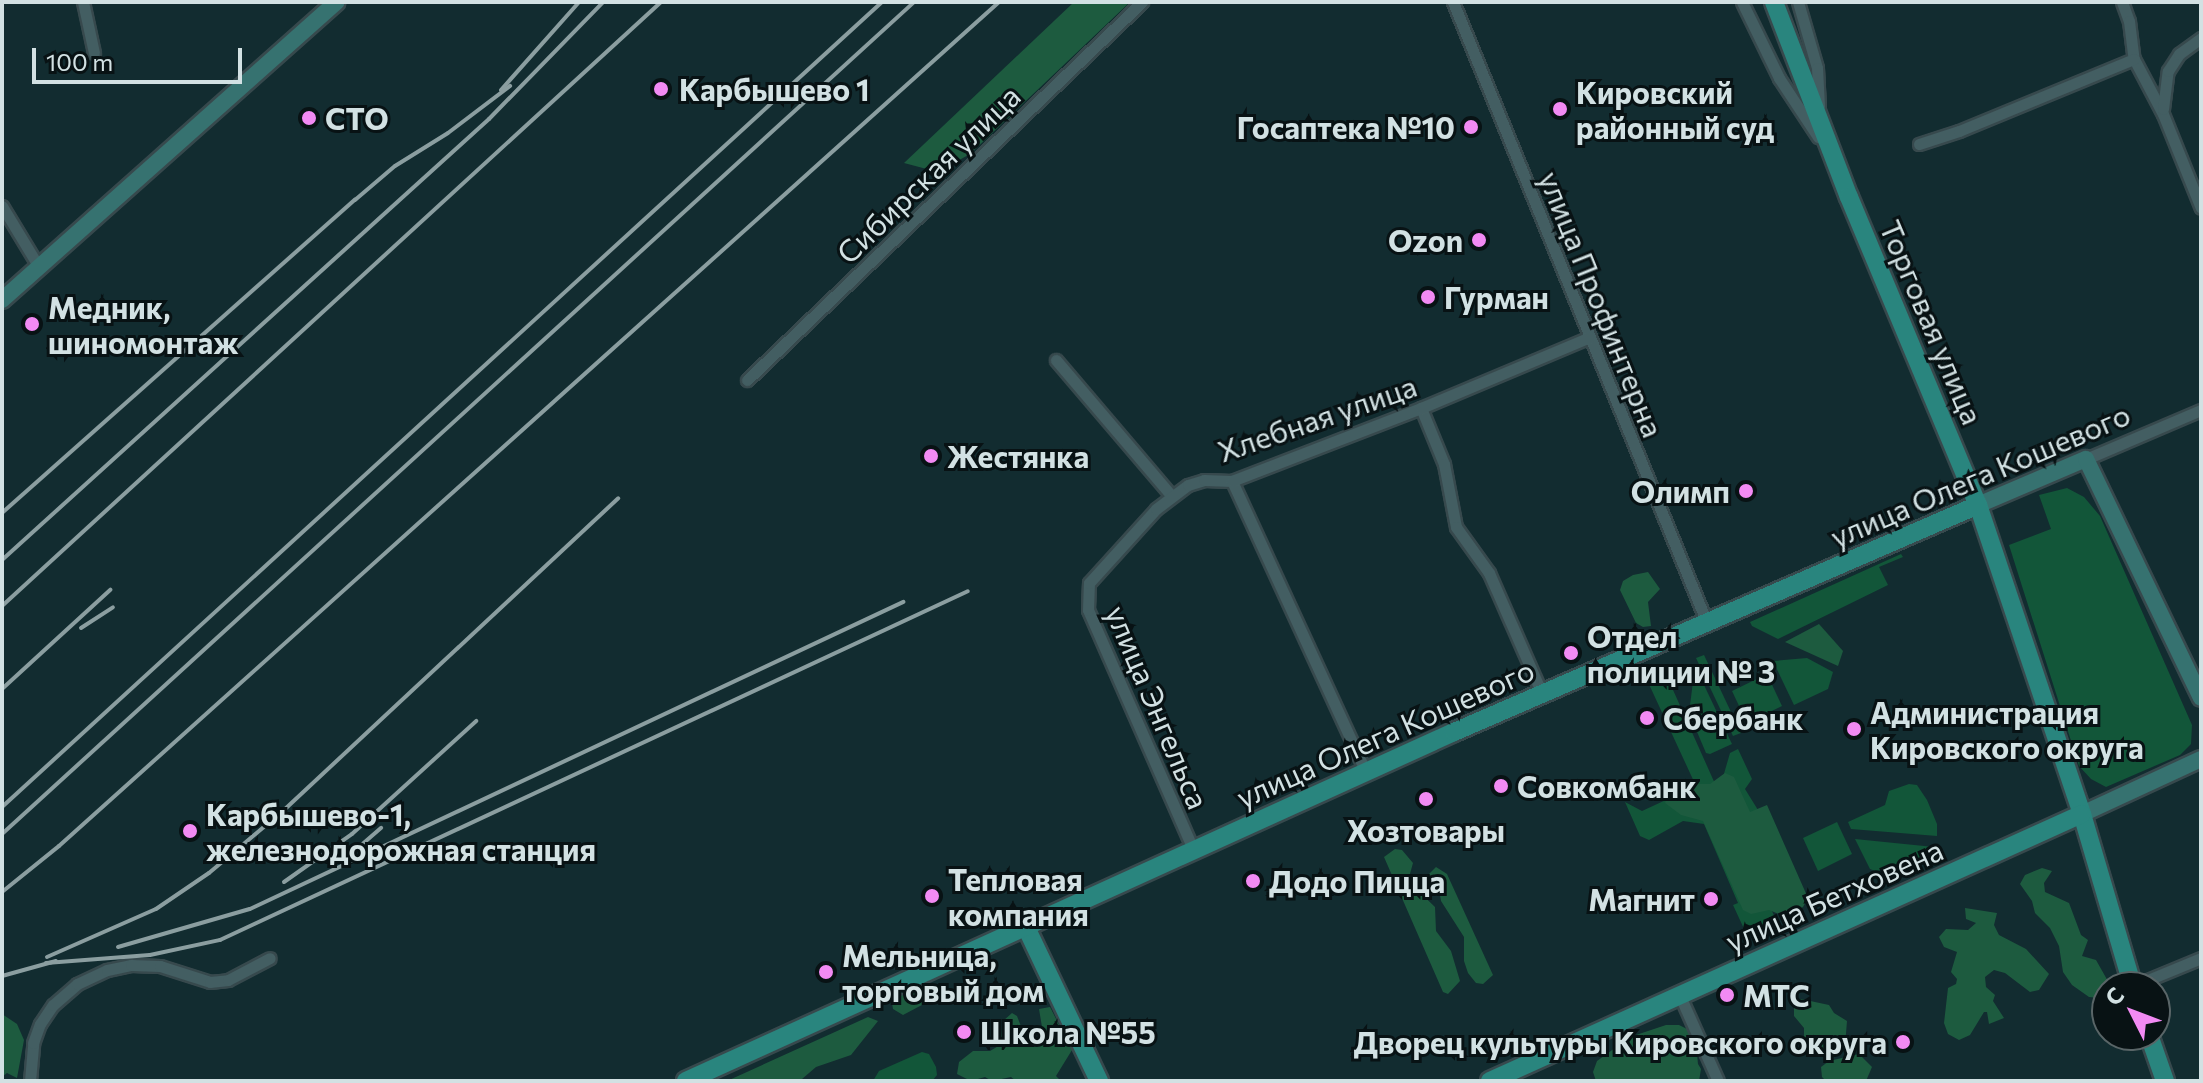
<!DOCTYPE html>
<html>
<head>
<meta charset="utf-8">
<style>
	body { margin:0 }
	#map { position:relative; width:2203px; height:1083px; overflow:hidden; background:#122c30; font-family:Commissioner,sans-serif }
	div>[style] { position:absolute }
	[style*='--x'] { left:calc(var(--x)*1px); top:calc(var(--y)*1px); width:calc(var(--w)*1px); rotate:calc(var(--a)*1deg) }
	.green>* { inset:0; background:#125639 }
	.forest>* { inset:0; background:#1d5b3f }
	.roads { filter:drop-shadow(2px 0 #37494d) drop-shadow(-2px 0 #37494d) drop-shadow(0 2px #37494d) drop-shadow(0 -2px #37494d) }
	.street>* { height:11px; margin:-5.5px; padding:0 5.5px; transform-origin:5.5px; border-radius:5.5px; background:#435e62 }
	.secondary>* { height:16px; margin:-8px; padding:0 8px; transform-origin:8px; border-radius:8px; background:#367270 }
	.primary>* { height:18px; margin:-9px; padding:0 9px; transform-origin:9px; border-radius:9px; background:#29857e }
	.rail>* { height:4px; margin:-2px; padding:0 2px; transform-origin:2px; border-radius:2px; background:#8b9ea0 }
	.dots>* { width:22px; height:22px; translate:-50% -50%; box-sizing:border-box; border:4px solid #081214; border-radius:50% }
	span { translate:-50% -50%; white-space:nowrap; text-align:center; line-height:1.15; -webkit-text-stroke:6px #081214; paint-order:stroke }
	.poi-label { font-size:30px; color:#d2e1e3; font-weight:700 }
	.left { translate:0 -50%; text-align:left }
	.right { translate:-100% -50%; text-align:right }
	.street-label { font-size:30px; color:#d2e1e3 }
	.frame { position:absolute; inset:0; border:4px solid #d2e1e3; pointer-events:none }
	.north { position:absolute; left:2091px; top:971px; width:80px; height:80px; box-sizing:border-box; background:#081214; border:2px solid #596567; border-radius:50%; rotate:312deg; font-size:22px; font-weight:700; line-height:32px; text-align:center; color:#d2e1e3 }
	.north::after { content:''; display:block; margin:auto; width:28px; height:36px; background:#f28af3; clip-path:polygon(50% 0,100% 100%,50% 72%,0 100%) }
	.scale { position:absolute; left:32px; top:48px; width:210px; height:36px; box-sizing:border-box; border:4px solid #d2e1e3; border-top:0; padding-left:10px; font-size:24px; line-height:28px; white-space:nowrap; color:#d2e1e3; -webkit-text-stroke:6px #081214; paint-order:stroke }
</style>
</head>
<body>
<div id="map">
	<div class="green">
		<div style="clip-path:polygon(2067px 488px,2084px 497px,2100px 516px,2192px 725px,2191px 744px,2180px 755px,2106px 787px,2091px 779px,2079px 766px,2009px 545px,2051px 529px,2039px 495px)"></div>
		<div style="clip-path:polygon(1901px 554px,1903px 557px,1879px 567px,1888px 585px,1778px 639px,1752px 626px,1750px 622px)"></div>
		<div style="clip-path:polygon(1704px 655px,1741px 733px,1733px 736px,1696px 658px)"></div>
		<div style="clip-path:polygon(1807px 658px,1833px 672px,1828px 689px,1794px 705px,1773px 661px)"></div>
		<div style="clip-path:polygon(1695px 666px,1732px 744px,1710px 754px,1706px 753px,1689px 713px)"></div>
		<div style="clip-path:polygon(1665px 672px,1776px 920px,1745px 931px,1733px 905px,1738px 903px,1704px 824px,1683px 821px,1649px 840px,1640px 836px,1625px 802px,1642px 811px,1696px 786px,1647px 680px)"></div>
		<div style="clip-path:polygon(1767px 674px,1782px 706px,1747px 723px,1732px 691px)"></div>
		<div style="clip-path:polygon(1738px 749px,1752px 779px,1745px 789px,1776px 839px,1721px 784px,1730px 753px)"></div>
		<div style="clip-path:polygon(1909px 784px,1917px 785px,1927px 800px,1937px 824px,1937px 836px,1851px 829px,1848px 822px,1885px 805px,1889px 791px)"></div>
		<div style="clip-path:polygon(1837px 822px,1852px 854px,1818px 871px,1803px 838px)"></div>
		<div style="clip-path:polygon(1855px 839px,1934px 847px,1936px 852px,1897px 868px,1875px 871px,1870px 869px)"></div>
		<div style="clip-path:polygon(922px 1052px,929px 1054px,936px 1067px,937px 1075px,932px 1081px,873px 1081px,879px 1071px)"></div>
	</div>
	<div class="forest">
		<div style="clip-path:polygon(1074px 2px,1130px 2px,970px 154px,938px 172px,904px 163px)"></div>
		<div style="clip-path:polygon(1648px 572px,1660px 589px,1648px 602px,1651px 626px,1643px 627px,1636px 623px,1620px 590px,1623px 581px,1633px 575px)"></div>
		<div style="clip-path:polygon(1819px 624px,1843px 651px,1838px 666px,1785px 642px)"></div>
		<div style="clip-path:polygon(1725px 773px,1734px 777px,1750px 812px,1767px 805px,1808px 898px,1803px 907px,1786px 917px,1769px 910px,1751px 914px,1743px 910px,1703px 821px,1681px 815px,1665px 803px,1667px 796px,1689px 784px,1710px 784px)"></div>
		<div style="clip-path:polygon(1395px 849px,1402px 850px,1413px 863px,1408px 881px,1435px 907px,1436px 931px,1451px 951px,1460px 981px,1448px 994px,1443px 992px,1384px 857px)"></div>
		<div style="clip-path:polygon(1436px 867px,1447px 874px,1493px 975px,1483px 984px,1476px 983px,1468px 973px,1464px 961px,1464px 937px,1441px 901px,1439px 890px,1429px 881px,1428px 875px)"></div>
		<div style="clip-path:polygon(2042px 868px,2052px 871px,2044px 883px,2045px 892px,2069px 903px,2081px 935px,2088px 940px,2082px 956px,2096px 960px,2109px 983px,2100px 998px,2089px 997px,2072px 985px,2063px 972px,2059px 946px,2050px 928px,2035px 913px,2032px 901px,2020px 884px,2025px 875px)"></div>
		<div style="clip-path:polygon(1965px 908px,1997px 913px,1994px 925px,1999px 935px,2026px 949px,2049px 974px,2039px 990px,2030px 992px,2005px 973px,1994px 970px,1985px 977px,1986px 987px,1995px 995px,1993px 1001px,2004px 1018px,1989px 1024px,1987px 1012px,1984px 1012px,1970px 1035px,1959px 1040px,1948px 1034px,1944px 1023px,1948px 988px,1956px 984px,1957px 979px,1951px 972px,1957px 952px,1944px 947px,1939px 937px,1946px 929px,1968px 930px,1976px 923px,1966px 919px)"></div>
		<div style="clip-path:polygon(927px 981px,941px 989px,939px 996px,903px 1015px,893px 1009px,892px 1003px,905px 990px)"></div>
		<div style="clip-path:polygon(1801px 999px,1829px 1005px,1834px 1013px,1847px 1021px,1845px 1046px,1836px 1052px,1821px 1050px,1804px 1038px,1804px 1028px,1794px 1016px,1794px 1006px)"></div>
		<div style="clip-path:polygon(1050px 1007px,1072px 1050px,1056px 1076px,1061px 1081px,1016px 1081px,1011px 1077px,992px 1081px,985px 1077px,971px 1081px,957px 1074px,959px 1062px,973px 1051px,990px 1051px,1000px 1045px,1003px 1021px,1012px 1013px,1017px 1016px,1024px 1034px,1040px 1042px,1044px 1039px,1039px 1009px)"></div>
		<div style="clip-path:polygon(2px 1014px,17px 1024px,24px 1040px,17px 1078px,7px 1073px,2px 1077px)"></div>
		<div style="clip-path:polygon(868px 1017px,878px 1021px,851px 1055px,816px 1067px,802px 1079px,727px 1081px)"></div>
		<div style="clip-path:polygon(1666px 1025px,1679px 1025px,1695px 1033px,1698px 1064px,1701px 1069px,1699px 1081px,1596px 1081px,1593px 1072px,1597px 1061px,1630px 1037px)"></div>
		<div style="clip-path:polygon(1859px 1054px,1872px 1067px,1866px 1081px,1826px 1081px,1822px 1077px,1821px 1067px,1829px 1061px)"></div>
	</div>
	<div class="roads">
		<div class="street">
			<div style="--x:83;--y:2;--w:52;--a:77.8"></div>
			<div style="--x:1453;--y:2;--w:671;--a:67.75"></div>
			<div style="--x:1742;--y:2;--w:85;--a:64"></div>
			<div style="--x:1779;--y:78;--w:71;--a:56.5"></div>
			<div style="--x:1798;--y:2;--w:69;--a:73.9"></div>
			<div style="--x:1817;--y:68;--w:38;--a:87"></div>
			<div style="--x:2122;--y:2;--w:20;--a:70"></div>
			<div style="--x:2129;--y:21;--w:38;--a:83"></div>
			<div style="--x:2134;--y:59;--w:62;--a:62.2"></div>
			<div style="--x:2163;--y:114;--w:101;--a:68"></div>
			<div style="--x:2163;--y:109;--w:38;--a:-83"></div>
			<div style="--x:2168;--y:71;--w:20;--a:-57"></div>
			<div style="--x:2179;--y:54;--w:27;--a:-36"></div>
			<div style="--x:1919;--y:144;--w:42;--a:-18"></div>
			<div style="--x:1959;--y:131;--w:189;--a:-22.4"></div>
			<div style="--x:2;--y:206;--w:71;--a:58.8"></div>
			<div style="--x:1056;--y:360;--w:177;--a:49.6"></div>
			<div style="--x:747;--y:380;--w:547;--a:-43.74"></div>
			<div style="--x:1421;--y:408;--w:61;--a:67.7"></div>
			<div style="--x:1444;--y:464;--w:64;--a:79.2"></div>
			<div style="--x:1456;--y:527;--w:57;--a:54.3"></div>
			<div style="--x:1489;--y:573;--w:132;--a:66.3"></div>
			<div style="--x:2086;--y:459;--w:125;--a:-23.1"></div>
			<div style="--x:1232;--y:481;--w:320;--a:65.3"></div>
			<div style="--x:1193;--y:849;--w:261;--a:-113.7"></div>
			<div style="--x:1088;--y:610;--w:27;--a:-88"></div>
			<div style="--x:1089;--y:583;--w:100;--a:-47.8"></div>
			<div style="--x:1156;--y:509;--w:40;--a:-37"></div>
			<div style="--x:1188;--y:485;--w:17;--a:-17"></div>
			<div style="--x:1204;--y:480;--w:28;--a:2"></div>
			<div style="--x:1232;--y:481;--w:203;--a:-21.1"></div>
			<div style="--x:1421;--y:408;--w:183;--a:-22.8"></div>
			<div style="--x:2133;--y:986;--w:74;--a:-22.4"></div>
			<div style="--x:1680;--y:996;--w:93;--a:65.9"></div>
			<div style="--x:30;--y:1081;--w:38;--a:-85"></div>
			<div style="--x:33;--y:1043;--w:20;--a:-70"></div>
			<div style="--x:40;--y:1024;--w:23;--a:-56"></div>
			<div style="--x:53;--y:1005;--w:32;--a:-41"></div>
			<div style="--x:77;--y:984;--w:33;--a:-25"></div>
			<div style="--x:107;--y:970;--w:25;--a:-12"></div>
			<div style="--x:131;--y:965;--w:29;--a:2"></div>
			<div style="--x:160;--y:966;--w:52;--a:17.7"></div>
			<div style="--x:210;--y:982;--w:18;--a:-6"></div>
			<div style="--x:228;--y:980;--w:47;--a:-27.6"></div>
		</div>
		<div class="secondary">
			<div style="--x:2;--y:300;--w:448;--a:-41.7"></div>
			<div style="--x:1978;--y:505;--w:117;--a:-23.1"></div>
			<div style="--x:2086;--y:459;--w:265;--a:64.3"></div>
			<div style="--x:2082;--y:814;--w:131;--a:-24.8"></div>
		</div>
		<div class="primary">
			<div style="--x:1774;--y:2;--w:209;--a:69"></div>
			<div style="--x:1849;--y:197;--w:334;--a:67.3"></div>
			<div style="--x:1978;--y:505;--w:326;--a:71.4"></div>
			<div style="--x:2082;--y:814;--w:180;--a:73.6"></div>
			<div style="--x:1025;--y:925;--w:173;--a:64.6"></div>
			<div style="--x:2149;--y:1035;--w:49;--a:70.8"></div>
			<div style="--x:686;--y:1081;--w:844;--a:-24.44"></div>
			<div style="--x:1454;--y:732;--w:571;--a:-23.42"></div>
			<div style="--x:1490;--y:1081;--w:649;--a:-24.28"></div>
		</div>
	</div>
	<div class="rail">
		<div style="--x:501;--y:90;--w:118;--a:-48.4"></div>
		<div style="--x:2;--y:513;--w:472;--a:-41.6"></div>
		<div style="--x:355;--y:200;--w:52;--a:-40.4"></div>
		<div style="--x:395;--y:166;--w:62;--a:-31.9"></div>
		<div style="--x:448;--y:133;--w:78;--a:-37.2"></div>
		<div style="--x:2;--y:560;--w:657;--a:-42.16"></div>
		<div style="--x:489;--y:119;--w:163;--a:-45.7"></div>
		<div style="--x:2;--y:606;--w:894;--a:-42.51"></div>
		<div style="--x:81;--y:628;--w:38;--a:-33"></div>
		<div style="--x:2;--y:689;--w:147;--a:-42.5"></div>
		<div style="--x:2;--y:807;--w:1193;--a:-42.45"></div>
		<div style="--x:2;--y:834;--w:1234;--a:-42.37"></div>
		<div style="--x:351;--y:854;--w:40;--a:-41"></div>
		<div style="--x:284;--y:882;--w:83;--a:-35.2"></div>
		<div style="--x:352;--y:834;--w:168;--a:-42.3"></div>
		<div style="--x:2;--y:892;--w:73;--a:-38.9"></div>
		<div style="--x:59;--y:846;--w:1263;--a:-41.92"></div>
		<div style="--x:118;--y:947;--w:137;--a:-16.1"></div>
		<div style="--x:250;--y:909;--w:722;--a:-25.18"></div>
		<div style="--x:47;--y:957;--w:119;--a:-23.8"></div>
		<div style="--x:156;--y:909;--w:64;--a:-34.2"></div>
		<div style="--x:209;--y:873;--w:98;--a:-40"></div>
		<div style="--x:284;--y:810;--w:457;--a:-43"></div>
		<div style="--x:46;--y:963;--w:104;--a:-4.4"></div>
		<div style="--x:150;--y:955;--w:72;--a:-12.1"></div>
		<div style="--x:220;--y:940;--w:825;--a:-25.01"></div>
		<div style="--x:2;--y:976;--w:56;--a:-15.5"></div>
	</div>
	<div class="dots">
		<div style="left:661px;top:89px;background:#f28af3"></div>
		<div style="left:1560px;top:109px;background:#f28af3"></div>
		<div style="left:309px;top:118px;background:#f28af3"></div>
		<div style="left:1471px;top:127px;background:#f28af3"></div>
		<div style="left:1479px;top:240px;background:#f28af3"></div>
		<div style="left:1428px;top:297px;background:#f28af3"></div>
		<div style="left:32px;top:324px;background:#f28af3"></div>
		<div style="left:931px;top:456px;background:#f28af3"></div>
		<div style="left:1746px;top:491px;background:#f28af3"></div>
		<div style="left:1571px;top:653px;background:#f28af3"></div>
		<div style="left:1647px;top:718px;background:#f28af3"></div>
		<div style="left:1854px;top:729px;background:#f28af3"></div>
		<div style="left:1501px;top:786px;background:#f28af3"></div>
		<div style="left:1426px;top:799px;background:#f28af3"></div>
		<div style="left:190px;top:831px;background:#f28af3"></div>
		<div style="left:1253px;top:881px;background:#f28af3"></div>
		<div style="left:932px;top:896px;background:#f28af3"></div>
		<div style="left:1711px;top:899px;background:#f28af3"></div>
		<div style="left:826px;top:972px;background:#f28af3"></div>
		<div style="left:1727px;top:995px;background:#f28af3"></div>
		<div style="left:964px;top:1032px;background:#f28af3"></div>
		<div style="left:1903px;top:1042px;background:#f28af3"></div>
	</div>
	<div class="poi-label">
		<span class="left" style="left:679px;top:89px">Карбышево 1</span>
		<span class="left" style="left:1576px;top:109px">Кировский<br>районный суд</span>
		<span class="left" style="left:325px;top:118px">СТО</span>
		<span class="right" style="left:1455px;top:127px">Госаптека №10</span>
		<span class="right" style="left:1463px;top:240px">Ozon</span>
		<span class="left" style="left:1444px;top:297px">Гурман</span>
		<span class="left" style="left:48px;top:324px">Медник,<br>шиномонтаж</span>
		<span class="left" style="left:947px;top:456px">Жестянка</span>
		<span class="right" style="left:1730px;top:491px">Олимп</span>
		<span class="left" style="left:1587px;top:653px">Отдел<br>полиции № 3</span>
		<span class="left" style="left:1870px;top:729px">Администрация<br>Кировского округа</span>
		<span class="left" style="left:1663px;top:718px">Сбербанк</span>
		<span class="left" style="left:1517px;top:786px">Совкомбанк</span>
		<span class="left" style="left:206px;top:831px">Карбышево-1,<br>железнодорожная станция</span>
		<span style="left:1426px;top:830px">Хозтовары</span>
		<span class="left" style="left:948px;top:896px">Тепловая<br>компания</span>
		<span class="left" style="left:1269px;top:881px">Додо Пицца</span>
		<span class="right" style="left:1695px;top:899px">Магнит</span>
		<span class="left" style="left:842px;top:972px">Мельница,<br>торговый дом</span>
		<span class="left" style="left:1743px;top:995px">МТС</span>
		<span class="left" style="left:980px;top:1032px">Школа №55</span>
		<span class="right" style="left:1887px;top:1042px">Дворец культуры Кировского округа</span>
	</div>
	<div class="street-label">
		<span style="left:928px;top:174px;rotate:-44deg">Сибирская улица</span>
		<span style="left:1602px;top:304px;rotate:68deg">улица Профинтерна</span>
		<span style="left:1932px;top:322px;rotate:67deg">Торговая улица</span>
		<span style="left:1317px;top:418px;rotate:-19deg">Хлебная улица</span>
		<span style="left:1980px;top:475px;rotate:-23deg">улица Олега Кошевого</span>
		<span style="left:1158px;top:707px;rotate:67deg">улица Энгельса</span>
		<span style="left:1385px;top:733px;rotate:-24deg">улица Олега Кошевого</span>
		<span style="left:1834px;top:895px;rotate:-24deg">улица Бетховена</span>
	</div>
	<div class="frame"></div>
	<div class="north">С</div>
	<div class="scale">100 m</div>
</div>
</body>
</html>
